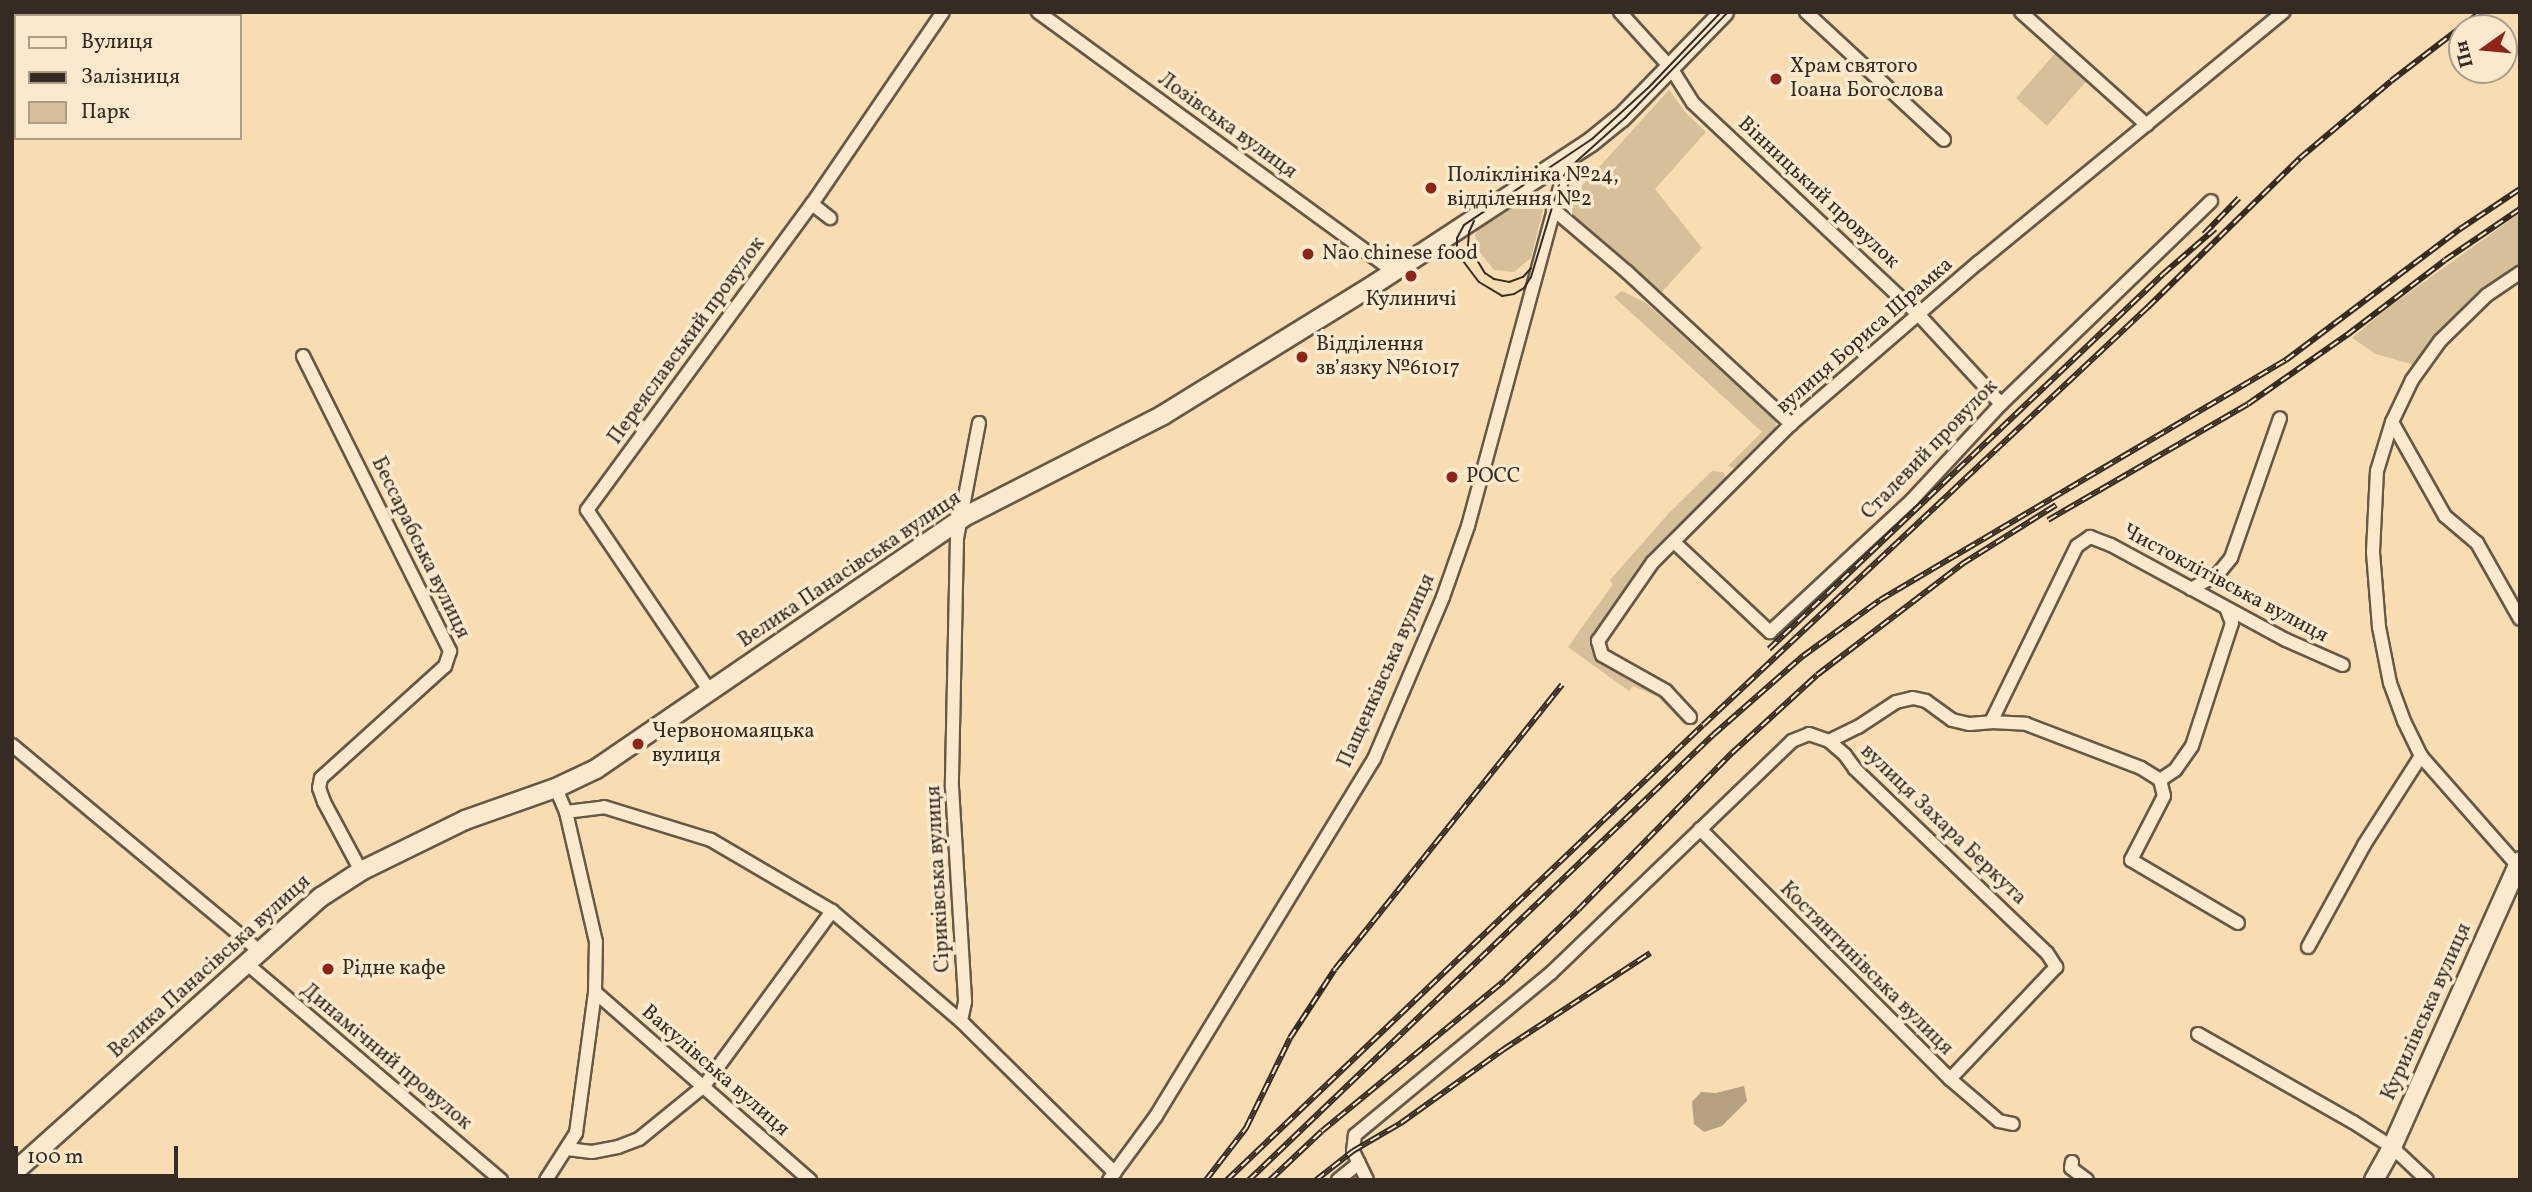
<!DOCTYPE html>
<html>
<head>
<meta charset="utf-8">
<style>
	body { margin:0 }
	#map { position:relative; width:2532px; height:1192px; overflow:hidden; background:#f7ddb1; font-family:Vollkorn,serif }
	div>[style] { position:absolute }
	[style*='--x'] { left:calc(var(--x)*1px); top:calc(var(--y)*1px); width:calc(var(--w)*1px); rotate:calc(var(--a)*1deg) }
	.green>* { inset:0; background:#d6bf99 }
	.water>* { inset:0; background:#b5a081 }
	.roads { filter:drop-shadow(2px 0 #665846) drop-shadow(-2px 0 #665846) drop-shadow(0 2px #665846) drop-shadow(0 -2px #665846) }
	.street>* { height:12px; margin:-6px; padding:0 6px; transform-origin:6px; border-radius:6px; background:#fae9cc }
	.secondary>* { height:18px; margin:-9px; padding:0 9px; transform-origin:9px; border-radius:9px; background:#fae9cc }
	.tram>* { height:2px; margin:-1px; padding:0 1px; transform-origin:1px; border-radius:1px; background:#352b23 }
	.rail>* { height:6px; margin-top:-3px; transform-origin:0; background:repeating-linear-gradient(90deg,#fae9cc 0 10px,#352b23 0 20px); box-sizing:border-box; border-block:2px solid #352b23 }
	.dots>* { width:19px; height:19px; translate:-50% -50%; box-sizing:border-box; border:4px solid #fae9cc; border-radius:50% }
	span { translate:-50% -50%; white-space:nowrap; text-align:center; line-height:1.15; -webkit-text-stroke:7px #fae9cc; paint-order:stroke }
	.poi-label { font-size:21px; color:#352b23 }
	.left { translate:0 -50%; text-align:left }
	.street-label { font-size:21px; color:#352b23 }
	.frame { position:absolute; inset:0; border:14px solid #352b23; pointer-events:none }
	.legend { position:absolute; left:14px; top:14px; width:228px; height:126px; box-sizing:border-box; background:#fae9cc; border:2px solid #ab9d88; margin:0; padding:9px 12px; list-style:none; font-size:21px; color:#352b23 }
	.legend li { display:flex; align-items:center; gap:14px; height:35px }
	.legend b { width:35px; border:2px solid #ab9d88 }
	.north { position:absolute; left:2448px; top:14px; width:70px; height:70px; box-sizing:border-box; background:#fae9cc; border:2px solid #ab9d88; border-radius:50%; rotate:255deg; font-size:19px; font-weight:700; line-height:28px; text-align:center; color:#352b23 }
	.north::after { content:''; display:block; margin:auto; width:24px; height:32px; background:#8f2418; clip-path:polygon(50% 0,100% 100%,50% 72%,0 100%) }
	.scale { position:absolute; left:14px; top:1146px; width:164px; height:32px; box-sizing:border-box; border:4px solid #352b23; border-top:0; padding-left:9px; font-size:21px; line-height:24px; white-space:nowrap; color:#352b23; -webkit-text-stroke:5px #fae9cc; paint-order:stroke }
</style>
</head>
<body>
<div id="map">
	<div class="green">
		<div style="clip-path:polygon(12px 12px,65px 12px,62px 16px,16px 16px,16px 70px,12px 74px)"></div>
		<div style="clip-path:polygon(2058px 50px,2089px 78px,2047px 126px,2016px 98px)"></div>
		<div style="clip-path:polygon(1669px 90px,1686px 113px,1706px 132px,1655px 189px,1702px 248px,1660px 294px,1571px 215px,1571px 198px)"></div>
		<div style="clip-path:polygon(1537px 196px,1543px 210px,1531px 258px,1514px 272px,1494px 270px,1478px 250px,1475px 235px,1482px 224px,1527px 197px)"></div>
		<div style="clip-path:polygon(2520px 213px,2520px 273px,2509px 279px,2421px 367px,2376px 354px,2352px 338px,2385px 310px)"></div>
		<div style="clip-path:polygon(1622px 291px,1646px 303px,1776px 421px,1775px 432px,1739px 470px,1728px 466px,1762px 432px,1614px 297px)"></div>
		<div style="clip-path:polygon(1712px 471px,1723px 472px,1727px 480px,1669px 536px,1595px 641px,1599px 659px,1665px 693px,1689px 720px,1684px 724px,1658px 697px,1633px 686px,1629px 691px,1568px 647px,1613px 584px,1610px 580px,1669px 513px)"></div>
	</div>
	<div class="water">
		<div style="clip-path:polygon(1744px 1086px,1747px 1101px,1722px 1126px,1704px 1132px,1694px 1124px,1692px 1102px,1701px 1092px,1716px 1093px)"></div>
	</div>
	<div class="roads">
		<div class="street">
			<div style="--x:1038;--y:12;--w:441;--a:36.1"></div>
			<div style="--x:1620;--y:12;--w:76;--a:47.7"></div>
			<div style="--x:1671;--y:68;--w:41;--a:57.8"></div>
			<div style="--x:1693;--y:103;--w:310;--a:43.2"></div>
			<div style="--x:1919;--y:315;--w:121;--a:47.3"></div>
			<div style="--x:1806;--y:12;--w:188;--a:42.8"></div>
			<div style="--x:2021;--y:12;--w:169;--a:41.9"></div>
			<div style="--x:812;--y:204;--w:23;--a:38"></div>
			<div style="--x:1553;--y:209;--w:97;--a:40.4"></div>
			<div style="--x:1627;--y:272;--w:224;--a:42.8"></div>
			<div style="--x:303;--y:356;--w:330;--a:63.5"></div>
			<div style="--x:450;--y:651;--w:16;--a:108"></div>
			<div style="--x:445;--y:666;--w:167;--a:137.9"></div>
			<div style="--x:321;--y:778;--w:10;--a:101"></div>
			<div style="--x:319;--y:788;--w:15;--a:70"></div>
			<div style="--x:324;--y:802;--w:78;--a:61.8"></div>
			<div style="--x:2392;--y:422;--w:108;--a:60.6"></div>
			<div style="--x:2445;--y:516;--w:42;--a:40.2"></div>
			<div style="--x:2477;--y:543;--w:87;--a:60.5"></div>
			<div style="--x:979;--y:423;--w:117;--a:100.8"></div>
			<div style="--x:957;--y:538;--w:249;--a:91.2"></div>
			<div style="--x:952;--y:787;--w:215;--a:86.5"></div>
			<div style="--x:965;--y:1002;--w:19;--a:102"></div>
			<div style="--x:961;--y:1021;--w:216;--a:44.6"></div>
			<div style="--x:1674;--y:542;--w:132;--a:43.2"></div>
			<div style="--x:1770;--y:632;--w:194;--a:-42.9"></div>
			<div style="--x:1912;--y:500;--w:131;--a:-47.2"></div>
			<div style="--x:2001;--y:404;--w:292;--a:-44"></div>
			<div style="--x:2191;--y:589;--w:31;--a:-29"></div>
			<div style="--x:2218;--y:574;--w:21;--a:-51"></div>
			<div style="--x:2231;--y:558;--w:148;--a:-70.7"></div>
			<div style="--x:2227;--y:610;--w:14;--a:69"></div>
			<div style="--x:2232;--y:623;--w:129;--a:108"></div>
			<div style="--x:2192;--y:746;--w:29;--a:125"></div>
			<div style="--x:2175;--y:770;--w:18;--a:146"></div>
			<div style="--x:2160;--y:780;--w:16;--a:76"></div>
			<div style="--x:2164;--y:796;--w:72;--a:117.3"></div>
			<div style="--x:2131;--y:860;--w:124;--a:30.5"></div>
			<div style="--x:711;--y:693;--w:221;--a:-124.1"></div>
			<div style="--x:587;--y:510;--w:380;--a:-53.7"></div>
			<div style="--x:812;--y:204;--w:232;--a:-55.7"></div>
			<div style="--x:1690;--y:717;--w:35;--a:-133"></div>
			<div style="--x:1666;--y:691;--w:73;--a:-150.6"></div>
			<div style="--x:1602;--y:655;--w:15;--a:-106"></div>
			<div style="--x:1598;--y:641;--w:96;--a:-55.2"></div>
			<div style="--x:1653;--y:562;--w:195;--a:-45"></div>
			<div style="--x:1791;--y:424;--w:248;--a:-40.8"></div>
			<div style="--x:1979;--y:262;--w:394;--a:-39.4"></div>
			<div style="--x:1991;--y:722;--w:35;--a:3"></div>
			<div style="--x:2026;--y:724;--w:123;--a:20.9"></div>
			<div style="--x:2141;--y:768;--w:22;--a:32"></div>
			<div style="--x:1829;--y:741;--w:32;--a:-26"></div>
			<div style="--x:1858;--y:727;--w:45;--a:-33.3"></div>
			<div style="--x:1896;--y:702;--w:17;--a:-13"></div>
			<div style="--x:1913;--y:698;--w:13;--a:13"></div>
			<div style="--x:1926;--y:701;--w:32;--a:36"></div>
			<div style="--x:1952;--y:720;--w:18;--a:13"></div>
			<div style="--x:1970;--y:724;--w:21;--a:-5"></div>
			<div style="--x:1991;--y:722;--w:196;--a:-64"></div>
			<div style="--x:2077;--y:546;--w:16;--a:-35"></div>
			<div style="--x:2090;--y:537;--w:22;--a:21"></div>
			<div style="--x:2111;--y:545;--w:199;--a:28.5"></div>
			<div style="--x:2286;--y:640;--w:62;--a:23.7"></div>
			<div style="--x:12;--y:745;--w:322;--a:39.8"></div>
			<div style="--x:566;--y:812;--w:38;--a:-7"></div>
			<div style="--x:604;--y:807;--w:112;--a:17.1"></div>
			<div style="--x:711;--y:840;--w:140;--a:30.4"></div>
			<div style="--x:832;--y:911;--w:170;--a:40.5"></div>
			<div style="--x:1700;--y:829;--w:354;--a:45"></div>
			<div style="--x:1950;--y:1079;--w:65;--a:40.6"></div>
			<div style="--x:1999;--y:1121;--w:14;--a:12"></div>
			<div style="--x:2517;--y:865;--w:145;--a:-131.4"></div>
			<div style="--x:2421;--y:756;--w:39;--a:-116"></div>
			<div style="--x:2404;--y:721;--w:40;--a:-110.2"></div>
			<div style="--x:2390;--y:683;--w:57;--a:-101.1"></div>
			<div style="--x:2379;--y:627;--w:75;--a:-94.6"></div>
			<div style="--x:2373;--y:552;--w:81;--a:-87.2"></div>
			<div style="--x:2377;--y:471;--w:51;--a:-73"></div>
			<div style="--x:2392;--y:422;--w:47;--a:-64.5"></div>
			<div style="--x:2412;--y:380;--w:48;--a:-54.3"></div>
			<div style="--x:2440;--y:341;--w:66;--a:-44.4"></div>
			<div style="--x:2487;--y:295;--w:40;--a:-34"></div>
			<div style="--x:2308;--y:947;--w:116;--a:-61.2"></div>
			<div style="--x:2364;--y:845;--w:106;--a:-57.4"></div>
			<div style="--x:246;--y:963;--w:335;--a:40.4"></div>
			<div style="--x:595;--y:992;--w:286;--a:41.2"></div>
			<div style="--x:2198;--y:1034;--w:178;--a:29.6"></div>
			<div style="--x:2353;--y:1122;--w:46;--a:32.7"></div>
			<div style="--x:2392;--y:1147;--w:48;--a:43.3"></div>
			<div style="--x:567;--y:1149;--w:25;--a:7"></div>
			<div style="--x:592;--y:1152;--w:26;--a:-11"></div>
			<div style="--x:618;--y:1147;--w:22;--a:-21"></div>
			<div style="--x:639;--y:1139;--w:84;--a:-39.2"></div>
			<div style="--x:704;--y:1086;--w:217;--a:-53.8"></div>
			<div style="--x:2072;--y:1162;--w:6;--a:99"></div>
			<div style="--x:2071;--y:1168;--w:20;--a:37"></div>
			<div style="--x:546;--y:1180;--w:56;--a:-57.4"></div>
			<div style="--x:576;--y:1133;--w:142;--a:-82.3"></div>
			<div style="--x:595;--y:992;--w:50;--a:-88.9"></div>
			<div style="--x:596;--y:942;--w:133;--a:-103"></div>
			<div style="--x:566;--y:812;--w:26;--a:-113"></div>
			<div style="--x:1109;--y:1180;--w:79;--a:-53.7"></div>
			<div style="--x:1156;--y:1116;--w:418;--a:-58.6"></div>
			<div style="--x:1374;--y:759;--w:176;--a:-66.9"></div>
			<div style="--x:1443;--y:597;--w:75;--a:-70.6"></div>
			<div style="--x:1468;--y:526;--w:362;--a:-74.8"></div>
			<div style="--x:1563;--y:177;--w:13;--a:-99"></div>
			<div style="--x:1338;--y:1180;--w:27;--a:-39"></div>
			<div style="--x:1367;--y:1180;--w:32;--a:-116"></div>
			<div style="--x:1353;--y:1151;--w:16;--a:-83"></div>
			<div style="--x:1355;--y:1135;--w:254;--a:-39.6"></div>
			<div style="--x:1551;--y:973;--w:335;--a:-43.9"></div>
			<div style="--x:1792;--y:741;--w:18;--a:-22"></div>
			<div style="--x:1809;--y:734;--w:21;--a:19"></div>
			<div style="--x:1829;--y:741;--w:21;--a:41"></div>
			<div style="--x:1845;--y:755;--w:17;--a:54"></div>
			<div style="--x:1855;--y:769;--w:266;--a:43.8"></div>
			<div style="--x:2047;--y:953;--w:17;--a:57"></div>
			<div style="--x:2056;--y:967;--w:154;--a:133.4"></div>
		</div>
		<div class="secondary">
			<div style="--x:12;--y:1174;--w:415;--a:-41.9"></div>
			<div style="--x:321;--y:897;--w:48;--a:-33"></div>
			<div style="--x:361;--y:871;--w:116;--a:-26.1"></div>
			<div style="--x:465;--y:820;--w:96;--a:-19.4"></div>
			<div style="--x:556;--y:788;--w:44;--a:-25.4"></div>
			<div style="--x:596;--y:769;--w:444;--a:-34.4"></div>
			<div style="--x:962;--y:518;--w:226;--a:-27.1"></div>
			<div style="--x:1163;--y:415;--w:249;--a:-31.7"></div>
			<div style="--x:1375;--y:284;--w:258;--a:-33.3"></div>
			<div style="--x:1591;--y:142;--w:38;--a:-39"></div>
			<div style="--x:1621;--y:118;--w:148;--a:-45.8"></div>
			<div style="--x:2374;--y:1180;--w:38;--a:-61"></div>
			<div style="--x:2392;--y:1147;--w:313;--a:-65.9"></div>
		</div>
	</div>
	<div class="tram">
		<div style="--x:1721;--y:12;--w:105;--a:133.8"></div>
		<div style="--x:1648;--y:88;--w:76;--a:137.7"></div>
		<div style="--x:1592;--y:139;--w:154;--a:146.1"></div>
		<div style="--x:1464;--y:225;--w:15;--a:118"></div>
		<div style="--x:1457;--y:238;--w:15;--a:90"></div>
		<div style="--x:1457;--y:253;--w:36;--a:53"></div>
		<div style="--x:1479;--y:282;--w:27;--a:31"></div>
		<div style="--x:1502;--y:296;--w:12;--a:-9"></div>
		<div style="--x:1514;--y:294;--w:12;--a:-31"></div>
		<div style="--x:1524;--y:288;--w:13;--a:-58"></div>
		<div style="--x:1531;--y:277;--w:97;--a:-73.2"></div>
		<div style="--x:1559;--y:184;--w:17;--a:-59"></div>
		<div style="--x:1568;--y:169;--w:76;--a:-41.8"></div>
		<div style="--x:1625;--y:118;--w:148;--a:-45.8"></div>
		<div style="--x:1474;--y:221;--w:12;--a:114"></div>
		<div style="--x:1469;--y:232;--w:13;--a:94"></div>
		<div style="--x:1468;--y:245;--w:33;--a:59"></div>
		<div style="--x:1485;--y:273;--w:11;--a:34"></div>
		<div style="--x:1494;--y:279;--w:15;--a:11"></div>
		<div style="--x:1509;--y:282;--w:15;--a:-20"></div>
		<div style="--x:1523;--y:277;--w:12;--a:-48"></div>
	</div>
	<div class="rail">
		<div style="--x:2204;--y:234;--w:50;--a:-45.8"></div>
		<div style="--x:2048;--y:520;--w:231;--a:-30.1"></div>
		<div style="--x:2248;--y:404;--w:121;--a:-34.9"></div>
		<div style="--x:2347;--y:335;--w:123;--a:-37.4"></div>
		<div style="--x:2445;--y:260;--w:91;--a:-34.2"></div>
		<div style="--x:1769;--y:649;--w:544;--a:-43.58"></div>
		<div style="--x:2163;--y:274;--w:69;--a:-40.9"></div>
		<div style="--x:1206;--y:1180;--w:66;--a:-52.4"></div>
		<div style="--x:1246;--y:1128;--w:100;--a:-63.9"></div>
		<div style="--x:1290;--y:1038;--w:82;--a:-56.9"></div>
		<div style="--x:1335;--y:969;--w:364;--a:-51.4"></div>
		<div style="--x:1227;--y:1180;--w:658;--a:-43.71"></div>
		<div style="--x:1703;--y:725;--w:611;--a:-43.21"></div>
		<div style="--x:2148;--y:307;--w:213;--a:-44.4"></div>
		<div style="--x:2300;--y:158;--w:119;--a:-40.2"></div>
		<div style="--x:2391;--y:81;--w:113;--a:-37.5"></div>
		<div style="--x:1249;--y:1180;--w:643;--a:-43.8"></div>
		<div style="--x:1713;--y:735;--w:120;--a:-41.3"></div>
		<div style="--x:1803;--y:656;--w:95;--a:-36"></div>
		<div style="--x:1880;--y:600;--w:472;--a:-30.6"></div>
		<div style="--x:2286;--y:360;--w:218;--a:-37"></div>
		<div style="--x:2460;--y:229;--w:72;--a:-33.7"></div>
		<div style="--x:1270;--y:1180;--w:71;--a:-43.3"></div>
		<div style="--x:1322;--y:1131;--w:237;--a:-39.5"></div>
		<div style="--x:1505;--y:980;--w:101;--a:-43.8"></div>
		<div style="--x:1578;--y:910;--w:220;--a:-45.6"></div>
		<div style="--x:1732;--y:753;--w:115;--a:-42.5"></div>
		<div style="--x:1817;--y:675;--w:183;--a:-37.4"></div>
		<div style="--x:1962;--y:564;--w:111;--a:-32.1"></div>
		<div style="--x:1316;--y:1180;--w:47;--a:-38.1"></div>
		<div style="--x:1353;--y:1151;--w:56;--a:-30.3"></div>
		<div style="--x:1401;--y:1123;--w:127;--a:-35.7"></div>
		<div style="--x:1504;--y:1049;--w:175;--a:-33.3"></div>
	</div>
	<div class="dots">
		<div style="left:1776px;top:79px;background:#8f2418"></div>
		<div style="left:1431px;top:188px;background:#8f2418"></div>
		<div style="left:1308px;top:254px;background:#8f2418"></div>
		<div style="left:1411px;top:276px;background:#8f2418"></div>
		<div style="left:1302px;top:357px;background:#8f2418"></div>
		<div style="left:1452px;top:477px;background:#8f2418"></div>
		<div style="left:638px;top:744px;background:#8f2418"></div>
		<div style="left:328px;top:969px;background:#8f2418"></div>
	</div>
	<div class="poi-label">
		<span class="left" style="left:1790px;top:79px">Храм святого<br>Іоана Богослова</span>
		<span class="left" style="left:1447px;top:188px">Поліклініка №24,<br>відділення №2</span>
		<span class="left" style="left:1322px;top:254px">Nao chinese food</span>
		<span style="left:1411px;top:300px">Кулиничі</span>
		<span class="left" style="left:1316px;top:357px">Відділення<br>зв’язку №61017</span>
		<span class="left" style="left:1466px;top:477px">РОСС</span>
		<span class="left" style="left:652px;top:744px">Червономаяцька<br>вулиця</span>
		<span class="left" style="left:342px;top:969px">Рідне кафе</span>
	</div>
	<div class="street-label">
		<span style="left:1227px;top:126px;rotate:36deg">Лозівська вулиця</span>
		<span style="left:1818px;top:193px;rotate:43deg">Вінницький провулок</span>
		<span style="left:1865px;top:336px;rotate:-41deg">вулиця Бориса Шрамка</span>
		<span style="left:687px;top:341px;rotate:-54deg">Переяславський провулок</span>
		<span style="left:1930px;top:450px;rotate:-46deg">Сталевий провулок</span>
		<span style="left:420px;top:548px;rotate:64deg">Бессарабська вулиця</span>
		<span style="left:850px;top:570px;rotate:-34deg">Велика Панасівська вулиця</span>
		<span style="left:2225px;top:584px;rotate:28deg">Чистоклітівська вулиця</span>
		<span style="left:1387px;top:671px;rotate:-66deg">Пащенківська вулиця</span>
		<span style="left:1943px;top:825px;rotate:44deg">вулиця Захара Беркута</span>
		<span style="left:939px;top:879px;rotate:-93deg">Сіриківська вулиця</span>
		<span style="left:210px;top:967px;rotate:-42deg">Велика Панасівська вулиця</span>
		<span style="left:1866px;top:969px;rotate:45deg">Костянтинівська вулиця</span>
		<span style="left:2427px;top:1012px;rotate:-66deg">Курилівська вулиця</span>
		<span style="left:386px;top:1057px;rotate:40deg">Динамічний провулок</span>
		<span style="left:715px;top:1071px;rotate:41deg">Вакулівська вулиця</span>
	</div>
	<div class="frame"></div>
	<ul class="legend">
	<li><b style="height:9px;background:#fae9cc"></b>Вулиця</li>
	<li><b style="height:9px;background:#352b23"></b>Залізниця</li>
	<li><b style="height:19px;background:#d6bf99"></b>Парк</li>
	</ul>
	<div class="north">Пн</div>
	<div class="scale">100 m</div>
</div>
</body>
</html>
